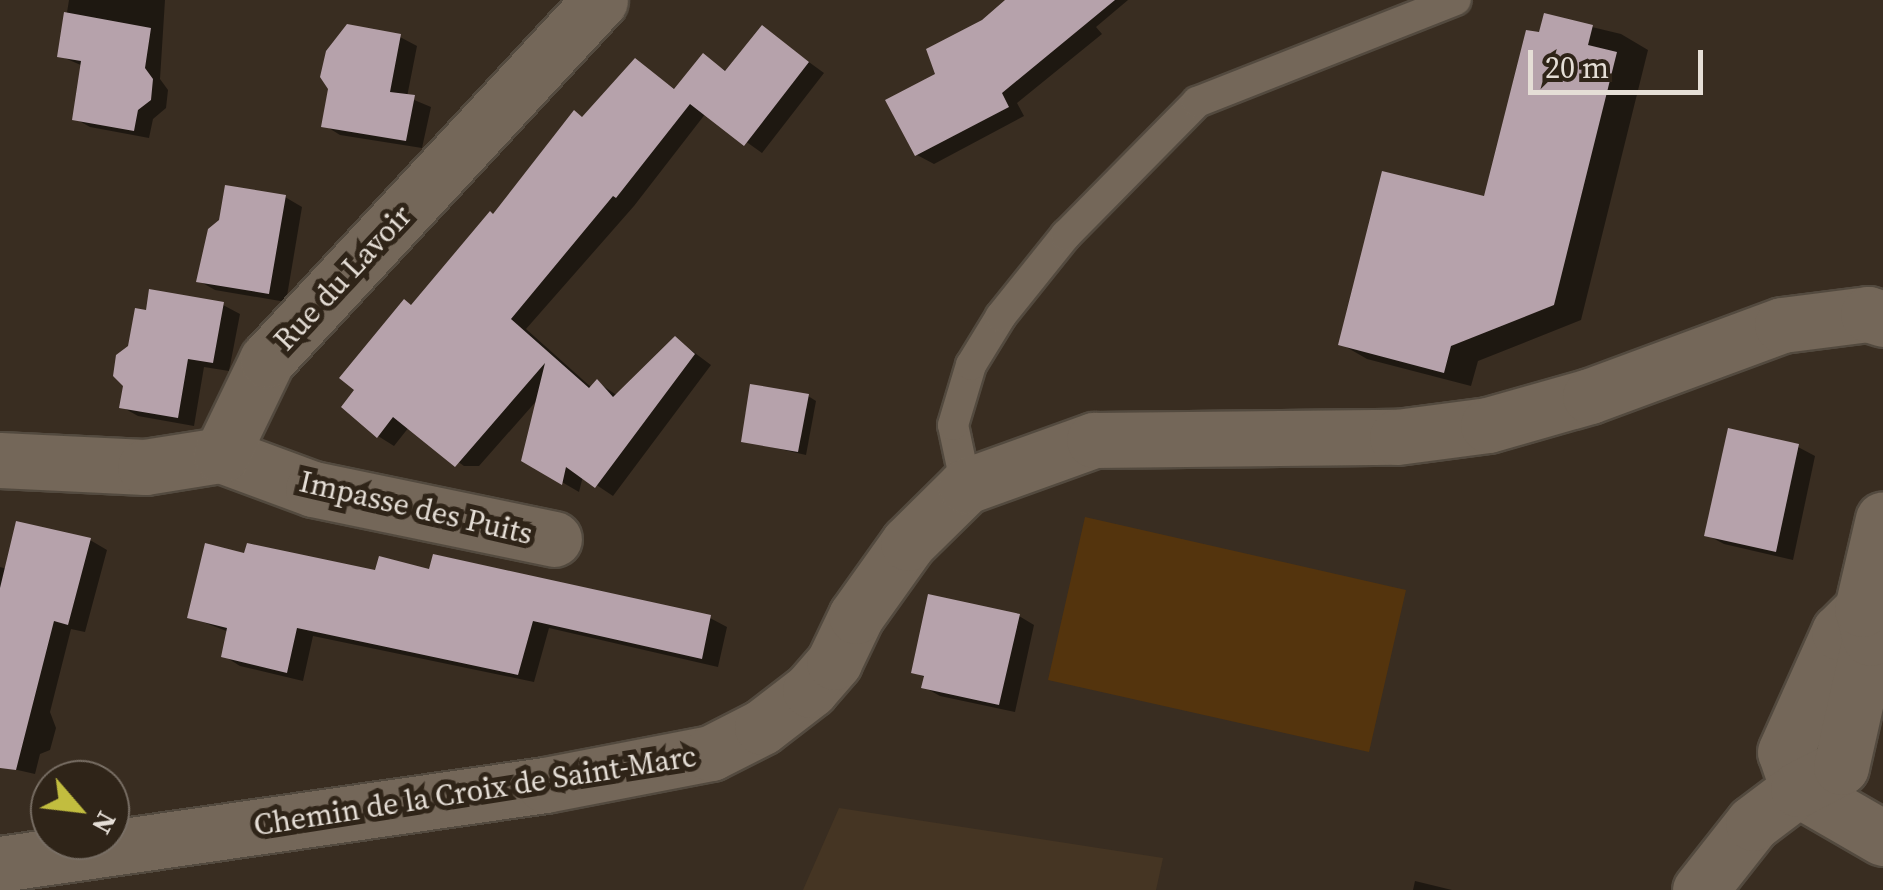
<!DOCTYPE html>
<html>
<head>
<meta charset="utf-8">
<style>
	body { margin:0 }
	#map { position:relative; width:1883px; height:890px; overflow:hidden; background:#392d21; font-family:"Source Serif 4",serif }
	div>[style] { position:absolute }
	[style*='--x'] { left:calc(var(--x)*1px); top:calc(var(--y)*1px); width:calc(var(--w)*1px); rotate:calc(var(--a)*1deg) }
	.built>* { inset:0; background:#453523 }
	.green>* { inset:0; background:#54340d }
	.shadow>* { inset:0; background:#0007 }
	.building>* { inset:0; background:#b6a2ab }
	.roads { filter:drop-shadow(2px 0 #534a3f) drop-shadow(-2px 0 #534a3f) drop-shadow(0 2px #534a3f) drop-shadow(0 -2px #534a3f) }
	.lane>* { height:30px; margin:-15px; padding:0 15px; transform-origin:15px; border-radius:15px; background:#746759 }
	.street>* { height:55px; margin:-27.5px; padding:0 27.5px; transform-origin:27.5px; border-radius:27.5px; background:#746759 }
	span { translate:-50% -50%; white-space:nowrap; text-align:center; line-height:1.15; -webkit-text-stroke:10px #2f2418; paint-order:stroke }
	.street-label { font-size:30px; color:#e5ded6 }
	.north { position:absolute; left:30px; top:760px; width:100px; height:100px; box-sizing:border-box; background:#2f2418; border:2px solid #786e64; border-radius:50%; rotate:118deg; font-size:28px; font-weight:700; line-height:40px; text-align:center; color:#e5ded6 }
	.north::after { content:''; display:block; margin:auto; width:35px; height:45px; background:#c2bd3f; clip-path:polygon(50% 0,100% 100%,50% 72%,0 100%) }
	.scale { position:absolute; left:1528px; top:50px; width:175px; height:45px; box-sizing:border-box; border:5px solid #e5ded6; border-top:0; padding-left:12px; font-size:30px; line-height:35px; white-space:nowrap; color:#e5ded6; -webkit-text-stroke:8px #2f2418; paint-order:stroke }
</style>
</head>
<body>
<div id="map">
	<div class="built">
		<div style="clip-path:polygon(839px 808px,1163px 858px,1156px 890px,803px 890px)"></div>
	</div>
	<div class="green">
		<div style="clip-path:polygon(1085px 517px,1406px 590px,1369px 752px,1048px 680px)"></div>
	</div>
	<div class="shadow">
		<div style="clip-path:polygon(69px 0,165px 0,160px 79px,168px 90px,166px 108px,153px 119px,149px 138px,90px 127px,74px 118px,83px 66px,60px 56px)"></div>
		<div style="clip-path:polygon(1009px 0,1128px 0,1096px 27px,1102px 34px,1017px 103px,1024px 116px,934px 164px,917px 155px,938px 75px,984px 22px)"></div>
		<div style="clip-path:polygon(1546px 16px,1621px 34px,1648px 50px,1581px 320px,1478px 361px,1471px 386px,1367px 359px,1341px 344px,1486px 199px)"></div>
		<div style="clip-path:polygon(762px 28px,824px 73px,762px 153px,706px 113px,634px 206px,526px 329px,592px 388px,597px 382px,618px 396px,676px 339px,711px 365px,613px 496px,583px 476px,579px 492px,524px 460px,539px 398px,479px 466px,464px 466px,409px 427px,394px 446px,378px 436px,413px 307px,635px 61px,676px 90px,703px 57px,728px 72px)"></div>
		<div style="clip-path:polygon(400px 37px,417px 46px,407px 97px,431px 107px,422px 148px,340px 135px,324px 125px,331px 88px)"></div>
		<div style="clip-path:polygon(285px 197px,302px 207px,286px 302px,215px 290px,199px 281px)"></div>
		<div style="clip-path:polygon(223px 305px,240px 314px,229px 371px,204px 367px,194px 426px,138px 416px,122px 407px)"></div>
		<div style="clip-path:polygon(808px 396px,816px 401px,806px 455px,744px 441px)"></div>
		<div style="clip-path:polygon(1798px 447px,1815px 456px,1793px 560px,1724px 544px,1707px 535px)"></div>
		<div style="clip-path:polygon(18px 524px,90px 540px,107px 550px,85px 632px,71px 629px,50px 712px,56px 728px,50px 750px,40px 754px,35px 774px,0 766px,0 567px,7px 569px)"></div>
		<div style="clip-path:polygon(246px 556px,377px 573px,431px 572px,710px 618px,727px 627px,718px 667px,549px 628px,534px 682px,313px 636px,303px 681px,240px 666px,224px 656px,229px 632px,190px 617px)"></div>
		<div style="clip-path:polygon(1019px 616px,1034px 625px,1015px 712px,940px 696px,924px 687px,926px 678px,914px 672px)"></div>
		<div style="clip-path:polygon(1415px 881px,1452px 890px,1413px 890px)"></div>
	</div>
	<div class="building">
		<div style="clip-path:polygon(1005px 0,1115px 0,1002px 93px,1009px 107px,915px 156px,885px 100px,935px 74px,926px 49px,982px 20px)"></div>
		<div style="clip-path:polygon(64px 12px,151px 28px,145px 68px,153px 79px,151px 100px,138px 110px,134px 131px,72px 120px,81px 61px,57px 57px)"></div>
		<div style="clip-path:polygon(1544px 13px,1593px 25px,1588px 45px,1617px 52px,1554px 305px,1451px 346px,1444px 373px,1338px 345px,1382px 171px,1484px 196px,1526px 30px,1539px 32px)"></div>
		<div style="clip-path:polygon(347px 24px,401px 34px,390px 92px,415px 95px,406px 141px,321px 127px,328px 89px,320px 77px,326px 51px)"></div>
		<div style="clip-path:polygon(762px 25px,809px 62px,744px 146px,690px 104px,616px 198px,613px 196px,511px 319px,589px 388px,597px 379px,613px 397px,675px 336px,695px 354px,595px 488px,566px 467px,562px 485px,521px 461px,545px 363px,455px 467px,393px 417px,377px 438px,341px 407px,354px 390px,339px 378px,404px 299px,411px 305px,490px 211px,493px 214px,574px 110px,582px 117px,635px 58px,674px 89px,703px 53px,725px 71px)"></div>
		<div style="clip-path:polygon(225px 185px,286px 195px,269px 294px,196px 282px,208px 229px,219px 220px)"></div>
		<div style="clip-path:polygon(149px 289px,224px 302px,213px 363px,188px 359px,178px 418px,119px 408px,123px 386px,113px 376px,116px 355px,128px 346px,135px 308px,146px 310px)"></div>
		<div style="clip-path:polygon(750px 384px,809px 394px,798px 452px,741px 442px)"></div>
		<div style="clip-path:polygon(1728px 428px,1799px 444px,1776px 552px,1704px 536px)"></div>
		<div style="clip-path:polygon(16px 521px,91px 538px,68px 625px,54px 621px,16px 770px,0 768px,0 588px)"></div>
		<div style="clip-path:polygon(205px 543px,244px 553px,247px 543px,375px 570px,379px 556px,429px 569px,433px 554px,711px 615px,702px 659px,533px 621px,518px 675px,297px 628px,287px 673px,221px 657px,227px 628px,187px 618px)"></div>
		<div style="clip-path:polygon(928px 594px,1020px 614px,999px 705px,921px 688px,924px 676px,911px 673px)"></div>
	</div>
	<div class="roads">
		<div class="lane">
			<div style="--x:966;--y:486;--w:62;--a:-102"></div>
			<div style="--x:953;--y:425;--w:63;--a:-73.3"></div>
			<div style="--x:971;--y:365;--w:57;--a:-58.5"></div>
			<div style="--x:1001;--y:316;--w:104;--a:-51.3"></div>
			<div style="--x:1066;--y:235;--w:187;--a:-45.4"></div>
			<div style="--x:1197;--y:102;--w:278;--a:-21.5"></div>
		</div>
		<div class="street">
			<div style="--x:221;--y:455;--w:98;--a:20.3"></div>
			<div style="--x:313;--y:489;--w:246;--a:11.7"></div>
			<div style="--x:0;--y:460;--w:145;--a:2.8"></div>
			<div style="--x:145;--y:467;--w:77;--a:-9"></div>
			<div style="--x:221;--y:455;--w:106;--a:-64.2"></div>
			<div style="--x:267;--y:360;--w:490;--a:-47.2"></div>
			<div style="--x:1798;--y:789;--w:39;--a:-109"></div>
			<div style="--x:1785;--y:752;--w:132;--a:-65.8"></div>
			<div style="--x:1839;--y:632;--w:33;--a:-45"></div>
			<div style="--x:1798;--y:789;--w:98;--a:30"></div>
			<div style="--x:0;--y:864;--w:551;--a:-8.25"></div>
			<div style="--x:545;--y:785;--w:169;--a:-10.9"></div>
			<div style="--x:711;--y:753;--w:57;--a:-27"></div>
			<div style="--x:762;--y:727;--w:61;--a:-37.6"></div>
			<div style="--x:810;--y:690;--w:37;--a:-49"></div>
			<div style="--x:834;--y:662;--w:51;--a:-64.4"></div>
			<div style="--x:856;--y:616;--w:90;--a:-54.5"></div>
			<div style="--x:908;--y:543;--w:81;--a:-44.5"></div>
			<div style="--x:966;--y:486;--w:136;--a:-19.8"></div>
			<div style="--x:1094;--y:440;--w:303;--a:-0.6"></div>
			<div style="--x:1397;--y:437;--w:92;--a:-7.5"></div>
			<div style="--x:1488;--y:425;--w:106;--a:-15.9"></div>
			<div style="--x:1590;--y:396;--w:205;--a:-20.3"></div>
			<div style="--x:1782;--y:325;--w:87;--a:-7.3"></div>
			<div style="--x:1868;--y:314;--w:16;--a:18"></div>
			<div style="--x:1700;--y:890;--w:85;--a:-51.7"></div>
			<div style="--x:1753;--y:823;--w:56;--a:-37.1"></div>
			<div style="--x:1798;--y:789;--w:48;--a:-27.1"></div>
			<div style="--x:1841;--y:767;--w:132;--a:-77.3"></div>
			<div style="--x:1870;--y:638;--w:30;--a:-105"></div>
			<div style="--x:1862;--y:609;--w:92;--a:-76.9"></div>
		</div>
	</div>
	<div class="street-label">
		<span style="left:343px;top:278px;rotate:-47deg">Rue du Lavoir</span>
		<span style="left:416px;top:508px;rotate:13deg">Impasse des Puits</span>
		<span style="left:475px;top:791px;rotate:-9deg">Chemin de la Croix de Saint-Marc</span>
	</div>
	<div class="north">N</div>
	<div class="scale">20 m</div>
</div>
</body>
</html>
